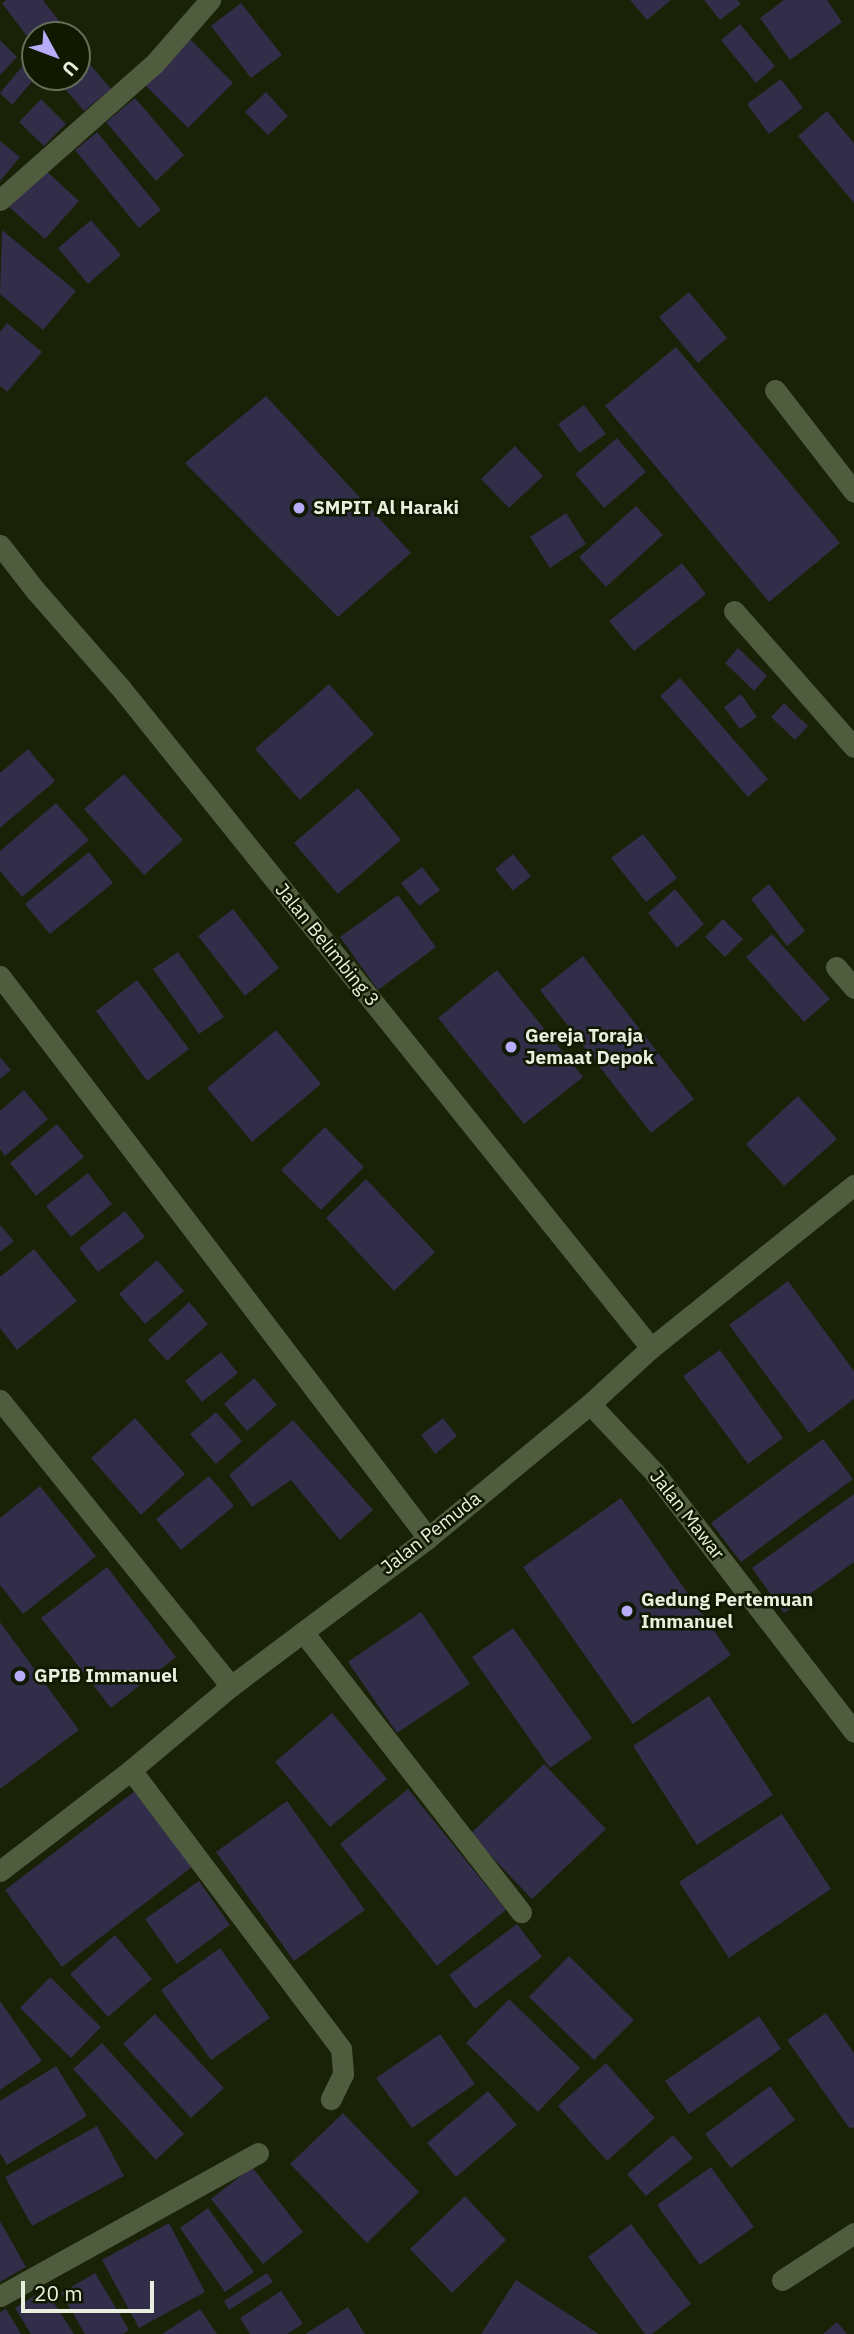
<!DOCTYPE html>
<html>
<head>
<meta charset="utf-8">
<style>
	body { margin:0 }
	#map { position:relative; width:854px; height:2334px; overflow:hidden; background:#192206; font-family:"IBM Plex Sans",sans-serif }
	div>[style] { position:absolute }
	[style*='--x'] { left:calc(var(--x)*1px); top:calc(var(--y)*1px); width:calc(var(--w)*1px); rotate:calc(var(--a)*1deg) }
	.building>* { inset:0; background:#322d48 }
	.minor>* { height:21px; margin:-10.5px; padding:0 10.5px; transform-origin:10.5px; border-radius:10.5px; background:#505c3e }
	.dots>* { width:19px; height:19px; translate:-50% -50%; box-sizing:border-box; border:4px solid #101900; border-radius:50% }
	span { translate:-50% -50%; white-space:nowrap; text-align:center; line-height:1.15; -webkit-text-stroke:5px #101900; paint-order:stroke }
	.poi-label { font-size:19px; color:#e8efde; font-weight:700 }
	.left { translate:0 -50%; text-align:left }
	.street-label { font-size:19px; color:#e8efde }
	.north { position:absolute; left:21px; top:21px; width:70px; height:70px; box-sizing:border-box; background:#101900; border:2px solid #666f59; border-radius:50%; rotate:131deg; font-size:19px; font-weight:700; line-height:28px; text-align:center; color:#e8efde }
	.north::after { content:''; display:block; margin:auto; width:24px; height:32px; background:#b8abf7; clip-path:polygon(50% 0,100% 100%,50% 72%,0 100%) }
	.scale { position:absolute; left:21px; top:2281px; width:133px; height:32px; box-sizing:border-box; border:4px solid #e8efde; border-top:0; padding-left:9px; font-size:21px; line-height:24px; white-space:nowrap; color:#e8efde; -webkit-text-stroke:5px #101900; paint-order:stroke }
</style>
</head>
<body>
<div id="map">
	<div class="building">
		<div style="clip-path:polygon(6px 0,43px 0,70px 35px,35px 35px,35px 47px,2px 3px)"></div>
		<div style="clip-path:polygon(630px 0,671px 0,647px 20px)"></div>
		<div style="clip-path:polygon(704px 0,737px 0,741px 4px,720px 20px)"></div>
		<div style="clip-path:polygon(784px 0,827px 0,842px 22px,790px 60px,760px 18px)"></div>
		<div style="clip-path:polygon(241px 3px,282px 55px,251px 78px,211px 26px)"></div>
		<div style="clip-path:polygon(740px 24px,775px 66px,756px 83px,721px 40px)"></div>
		<div style="clip-path:polygon(187px 36px,233px 83px,188px 128px,141px 81px)"></div>
		<div style="clip-path:polygon(0 40px,17px 57px,0 75px)"></div>
		<div style="clip-path:polygon(82px 55px,111px 89px,84px 111px,55px 77px,77px 77px,77px 59px)"></div>
		<div style="clip-path:polygon(24px 64px,35px 73px,35px 78px,12px 105px,0 93px)"></div>
		<div style="clip-path:polygon(781px 79px,803px 108px,769px 134px,747px 104px)"></div>
		<div style="clip-path:polygon(266px 92px,288px 116px,268px 135px,245px 112px)"></div>
		<div style="clip-path:polygon(135px 98px,184px 155px,156px 181px,106px 122px)"></div>
		<div style="clip-path:polygon(41px 99px,66px 124px,44px 146px,19px 122px)"></div>
		<div style="clip-path:polygon(827px 111px,854px 143px,854px 203px,798px 136px)"></div>
		<div style="clip-path:polygon(97px 132px,161px 210px,139px 228px,75px 150px)"></div>
		<div style="clip-path:polygon(0 141px,20px 157px,0 181px)"></div>
		<div style="clip-path:polygon(43px 168px,79px 201px,45px 239px,9px 207px)"></div>
		<div style="clip-path:polygon(91px 220px,121px 255px,88px 284px,58px 248px)"></div>
		<div style="clip-path:polygon(2px 230px,76px 291px,43px 330px,0 294px)"></div>
		<div style="clip-path:polygon(689px 292px,727px 338px,698px 363px,659px 317px)"></div>
		<div style="clip-path:polygon(7px 323px,42px 352px,7px 392px,0 386px,0 332px)"></div>
		<div style="clip-path:polygon(676px 347px,840px 543px,769px 602px,605px 406px)"></div>
		<div style="clip-path:polygon(266px 396px,411px 553px,338px 617px,185px 463px)"></div>
		<div style="clip-path:polygon(584px 405px,606px 434px,579px 453px,558px 424px)"></div>
		<div style="clip-path:polygon(617px 438px,646px 472px,604px 508px,575px 474px)"></div>
		<div style="clip-path:polygon(515px 446px,543px 476px,509px 508px,481px 479px)"></div>
		<div style="clip-path:polygon(636px 506px,663px 535px,606px 587px,579px 557px)"></div>
		<div style="clip-path:polygon(566px 513px,586px 544px,550px 568px,530px 537px)"></div>
		<div style="clip-path:polygon(682px 563px,706px 594px,634px 651px,609px 621px)"></div>
		<div style="clip-path:polygon(738px 648px,767px 676px,754px 691px,725px 663px)"></div>
		<div style="clip-path:polygon(680px 678px,768px 779px,748px 797px,660px 696px)"></div>
		<div style="clip-path:polygon(329px 684px,374px 734px,300px 800px,255px 749px)"></div>
		<div style="clip-path:polygon(741px 694px,757px 717px,740px 729px,724px 707px)"></div>
		<div style="clip-path:polygon(784px 703px,808px 726px,795px 740px,771px 717px)"></div>
		<div style="clip-path:polygon(28px 749px,55px 781px,0 828px,0 773px)"></div>
		<div style="clip-path:polygon(124px 774px,183px 840px,144px 875px,84px 809px)"></div>
		<div style="clip-path:polygon(358px 788px,401px 840px,338px 894px,294px 843px)"></div>
		<div style="clip-path:polygon(56px 803px,89px 840px,22px 897px,0 871px,0 851px)"></div>
		<div style="clip-path:polygon(643px 834px,677px 878px,646px 902px,611px 858px)"></div>
		<div style="clip-path:polygon(89px 852px,113px 883px,50px 934px,25px 904px)"></div>
		<div style="clip-path:polygon(513px 854px,531px 876px,513px 891px,495px 869px)"></div>
		<div style="clip-path:polygon(422px 867px,440px 890px,419px 906px,401px 883px)"></div>
		<div style="clip-path:polygon(769px 884px,805px 931px,787px 946px,751px 899px)"></div>
		<div style="clip-path:polygon(675px 889px,704px 924px,677px 948px,648px 913px)"></div>
		<div style="clip-path:polygon(398px 895px,436px 947px,378px 990px,340px 937px)"></div>
		<div style="clip-path:polygon(233px 909px,279px 968px,245px 996px,198px 936px)"></div>
		<div style="clip-path:polygon(723px 919px,743px 939px,725px 957px,705px 937px)"></div>
		<div style="clip-path:polygon(772px 934px,830px 999px,804px 1022px,746px 957px)"></div>
		<div style="clip-path:polygon(178px 952px,224px 1017px,199px 1034px,153px 969px)"></div>
		<div style="clip-path:polygon(583px 956px,694px 1099px,651px 1133px,540px 990px)"></div>
		<div style="clip-path:polygon(497px 970px,583px 1077px,524px 1124px,438px 1018px)"></div>
		<div style="clip-path:polygon(137px 980px,189px 1049px,147px 1081px,96px 1011px)"></div>
		<div style="clip-path:polygon(276px 1030px,321px 1084px,252px 1142px,207px 1088px)"></div>
		<div style="clip-path:polygon(0 1057px,11px 1070px,0 1079px)"></div>
		<div style="clip-path:polygon(24px 1090px,48px 1119px,5px 1156px,0 1149px,0 1111px)"></div>
		<div style="clip-path:polygon(798px 1096px,837px 1139px,784px 1186px,746px 1144px)"></div>
		<div style="clip-path:polygon(57px 1124px,84px 1157px,36px 1196px,10px 1163px)"></div>
		<div style="clip-path:polygon(325px 1127px,364px 1167px,321px 1210px,281px 1170px)"></div>
		<div style="clip-path:polygon(88px 1173px,112px 1204px,71px 1237px,46px 1206px)"></div>
		<div style="clip-path:polygon(366px 1179px,435px 1252px,394px 1291px,326px 1218px)"></div>
		<div style="clip-path:polygon(125px 1211px,145px 1237px,98px 1272px,79px 1248px)"></div>
		<div style="clip-path:polygon(0 1225px,14px 1241px,0 1252px)"></div>
		<div style="clip-path:polygon(34px 1249px,77px 1301px,17px 1350px,0 1328px,0 1277px)"></div>
		<div style="clip-path:polygon(157px 1260px,184px 1291px,145px 1324px,119px 1294px)"></div>
		<div style="clip-path:polygon(788px 1281px,854px 1371px,854px 1399px,809px 1433px,729px 1325px)"></div>
		<div style="clip-path:polygon(189px 1302px,208px 1324px,167px 1361px,148px 1340px)"></div>
		<div style="clip-path:polygon(720px 1350px,783px 1438px,748px 1464px,683px 1376px)"></div>
		<div style="clip-path:polygon(221px 1352px,238px 1373px,202px 1402px,185px 1381px)"></div>
		<div style="clip-path:polygon(254px 1378px,277px 1405px,247px 1431px,224px 1404px)"></div>
		<div style="clip-path:polygon(216px 1412px,242px 1441px,216px 1464px,190px 1434px)"></div>
		<div style="clip-path:polygon(135px 1418px,185px 1474px,141px 1515px,91px 1458px)"></div>
		<div style="clip-path:polygon(443px 1418px,457px 1436px,435px 1454px,421px 1435px)"></div>
		<div style="clip-path:polygon(293px 1420px,373px 1510px,340px 1540px,291px 1480px,252px 1507px,229px 1475px)"></div>
		<div style="clip-path:polygon(823px 1439px,853px 1479px,741px 1562px,711px 1523px)"></div>
		<div style="clip-path:polygon(209px 1476px,234px 1506px,181px 1550px,156px 1519px)"></div>
		<div style="clip-path:polygon(40px 1486px,96px 1556px,23px 1614px,0 1585px,0 1518px)"></div>
		<div style="clip-path:polygon(854px 1494px,854px 1562px,784px 1613px,752px 1568px)"></div>
		<div style="clip-path:polygon(621px 1498px,731px 1655px,633px 1724px,523px 1567px)"></div>
		<div style="clip-path:polygon(107px 1567px,176px 1657px,111px 1708px,41px 1618px)"></div>
		<div style="clip-path:polygon(421px 1612px,470px 1684px,397px 1733px,348px 1662px)"></div>
		<div style="clip-path:polygon(0 1622px,79px 1730px,0 1789px)"></div>
		<div style="clip-path:polygon(513px 1628px,592px 1738px,550px 1768px,472px 1657px)"></div>
		<div style="clip-path:polygon(709px 1696px,773px 1795px,697px 1845px,633px 1746px)"></div>
		<div style="clip-path:polygon(332px 1713px,387px 1779px,330px 1827px,275px 1762px)"></div>
		<div style="clip-path:polygon(544px 1764px,606px 1829px,532px 1899px,470px 1834px)"></div>
		<div style="clip-path:polygon(408px 1789px,506px 1910px,437px 1966px,340px 1844px)"></div>
		<div style="clip-path:polygon(135px 1791px,192px 1867px,62px 1967px,5px 1890px)"></div>
		<div style="clip-path:polygon(287px 1801px,365px 1910px,294px 1961px,216px 1852px)"></div>
		<div style="clip-path:polygon(782px 1814px,831px 1889px,729px 1958px,679px 1882px)"></div>
		<div style="clip-path:polygon(199px 1881px,230px 1925px,177px 1964px,145px 1919px)"></div>
		<div style="clip-path:polygon(517px 1924px,542px 1957px,475px 2009px,449px 1975px)"></div>
		<div style="clip-path:polygon(115px 1935px,152px 1979px,108px 2017px,70px 1974px)"></div>
		<div style="clip-path:polygon(220px 1948px,270px 2018px,211px 2060px,161px 1990px)"></div>
		<div style="clip-path:polygon(569px 1956px,634px 2020px,594px 2060px,529px 1997px)"></div>
		<div style="clip-path:polygon(50px 1977px,101px 2027px,71px 2058px,20px 2008px)"></div>
		<div style="clip-path:polygon(509px 1999px,580px 2068px,538px 2112px,466px 2043px)"></div>
		<div style="clip-path:polygon(0 2001px,42px 2061px,0 2090px)"></div>
		<div style="clip-path:polygon(826px 2013px,854px 2053px,854px 2127px,850px 2129px,787px 2040px)"></div>
		<div style="clip-path:polygon(155px 2014px,224px 2088px,191px 2118px,123px 2044px)"></div>
		<div style="clip-path:polygon(759px 2016px,781px 2049px,689px 2114px,665px 2081px)"></div>
		<div style="clip-path:polygon(440px 2034px,475px 2084px,412px 2128px,376px 2078px)"></div>
		<div style="clip-path:polygon(102px 2043px,184px 2134px,156px 2160px,73px 2069px)"></div>
		<div style="clip-path:polygon(606px 2063px,655px 2118px,607px 2161px,558px 2106px)"></div>
		<div style="clip-path:polygon(56px 2066px,87px 2116px,7px 2165px,0 2153px,0 2101px)"></div>
		<div style="clip-path:polygon(770px 2086px,795px 2120px,731px 2168px,705px 2134px)"></div>
		<div style="clip-path:polygon(488px 2091px,517px 2125px,456px 2177px,427px 2143px)"></div>
		<div style="clip-path:polygon(343px 2113px,419px 2192px,367px 2243px,290px 2164px)"></div>
		<div style="clip-path:polygon(97px 2126px,124px 2176px,32px 2226px,5px 2177px)"></div>
		<div style="clip-path:polygon(673px 2135px,693px 2158px,646px 2196px,627px 2174px)"></div>
		<div style="clip-path:polygon(252px 2167px,303px 2232px,263px 2264px,211px 2199px)"></div>
		<div style="clip-path:polygon(711px 2167px,754px 2227px,700px 2265px,657px 2205px)"></div>
		<div style="clip-path:polygon(465px 2196px,506px 2240px,452px 2293px,410px 2249px)"></div>
		<div style="clip-path:polygon(208px 2208px,254px 2272px,225px 2292px,180px 2228px)"></div>
		<div style="clip-path:polygon(0 2221px,26px 2267px,0 2282px)"></div>
		<div style="clip-path:polygon(169px 2223px,205px 2292px,139px 2328px,102px 2260px)"></div>
		<div style="clip-path:polygon(631px 2224px,691px 2304px,652px 2334px,645px 2334px,588px 2257px)"></div>
		<div style="clip-path:polygon(95px 2273px,129px 2330px,123px 2334px,85px 2334px,61px 2293px)"></div>
		<div style="clip-path:polygon(267px 2273px,273px 2282px,229px 2310px,224px 2301px)"></div>
		<div style="clip-path:polygon(516px 2280px,599px 2334px,481px 2334px)"></div>
		<div style="clip-path:polygon(45px 2289px,74px 2334px,31px 2334px,15px 2308px)"></div>
		<div style="clip-path:polygon(281px 2291px,303px 2324px,287px 2334px,250px 2334px,240px 2318px)"></div>
		<div style="clip-path:polygon(348px 2307px,365px 2334px,305px 2334px)"></div>
		<div style="clip-path:polygon(6px 2309px,21px 2334px,0 2334px,0 2312px)"></div>
		<div style="clip-path:polygon(200px 2309px,217px 2334px,162px 2334px)"></div>
		<div style="clip-path:polygon(837px 2322px,847px 2334px,823px 2334px)"></div>
	</div>
	<div class="minor">
		<div style="--x:0;--y:200;--w:207;--a:-41.5"></div>
		<div style="--x:155;--y:63;--w:84;--a:-48.9"></div>
		<div style="--x:775;--y:390;--w:129;--a:52.2"></div>
		<div style="--x:0;--y:545;--w:57;--a:52.1"></div>
		<div style="--x:35;--y:590;--w:129;--a:48.8"></div>
		<div style="--x:120;--y:687;--w:848;--a:51.22"></div>
		<div style="--x:734;--y:611;--w:181;--a:48.6"></div>
		<div style="--x:836;--y:967;--w:28;--a:49"></div>
		<div style="--x:0;--y:976;--w:706;--a:52.71"></div>
		<div style="--x:0;--y:1400;--w:368;--a:51.1"></div>
		<div style="--x:590;--y:1404;--w:93;--a:46.7"></div>
		<div style="--x:654;--y:1472;--w:328;--a:52.4"></div>
		<div style="--x:303;--y:1632;--w:355;--a:52.1"></div>
		<div style="--x:131;--y:1770;--w:349;--a:53"></div>
		<div style="--x:341;--y:2049;--w:25;--a:85"></div>
		<div style="--x:343;--y:2074;--w:28;--a:116"></div>
		<div style="--x:0;--y:1871;--w:165;--a:-37.6"></div>
		<div style="--x:131;--y:1770;--w:131;--a:-40"></div>
		<div style="--x:231;--y:1686;--w:246;--a:-36.9"></div>
		<div style="--x:428;--y:1538;--w:210;--a:-39.6"></div>
		<div style="--x:590;--y:1404;--w:83;--a:-42.6"></div>
		<div style="--x:651;--y:1348;--w:260;--a:-38.8"></div>
		<div style="--x:782;--y:2280;--w:86;--a:-33.1"></div>
		<div style="--x:0;--y:2296;--w:295;--a:-29"></div>
	</div>
	<div class="dots">
		<div style="left:299px;top:508px;background:#b8abf7"></div>
		<div style="left:511px;top:1047px;background:#b8abf7"></div>
		<div style="left:627px;top:1611px;background:#b8abf7"></div>
		<div style="left:20px;top:1676px;background:#b8abf7"></div>
	</div>
	<div class="poi-label">
		<span class="left" style="left:313px;top:508px">SMPIT Al Haraki</span>
		<span class="left" style="left:525px;top:1047px">Gereja Toraja<br>Jemaat Depok</span>
		<span class="left" style="left:641px;top:1611px">Gedung Pertemuan<br>Immanuel</span>
		<span class="left" style="left:34px;top:1676px">GPIB Immanuel</span>
	</div>
	<div class="street-label">
		<span style="left:327px;top:945px;rotate:51deg">Jalan Belimbing 3</span>
		<span style="left:687px;top:1515px;rotate:52deg">Jalan Mawar</span>
		<span style="left:431px;top:1533px;rotate:-38deg">Jalan Pemuda</span>
	</div>
	<div class="north">U</div>
	<div class="scale">20 m</div>
</div>
</body>
</html>
